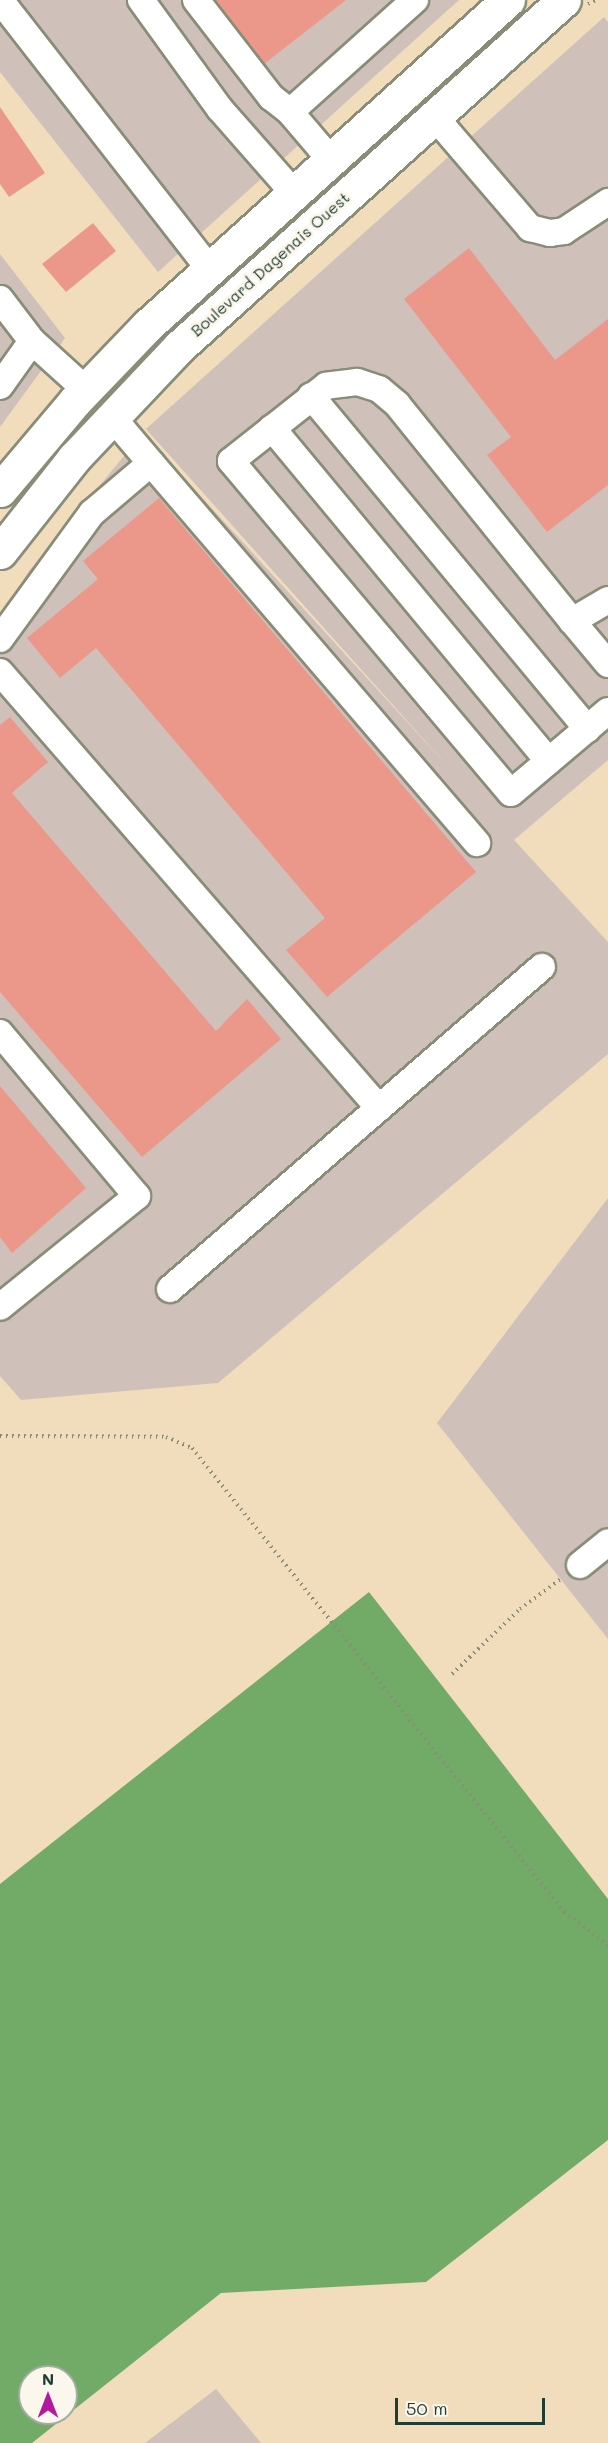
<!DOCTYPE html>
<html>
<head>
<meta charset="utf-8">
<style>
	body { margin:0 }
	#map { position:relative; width:608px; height:2443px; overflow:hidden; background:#f1ddbc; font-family:Mali,sans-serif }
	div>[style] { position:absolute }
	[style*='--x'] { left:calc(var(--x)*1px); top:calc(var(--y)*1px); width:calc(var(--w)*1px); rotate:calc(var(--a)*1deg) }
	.industrial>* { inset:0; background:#cfc0ba }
	.forest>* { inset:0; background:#72aa67 }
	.building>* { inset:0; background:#eb988b }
	.path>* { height:4px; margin-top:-2px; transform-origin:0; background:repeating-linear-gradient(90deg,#888d78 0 1.5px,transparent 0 6px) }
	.roads { filter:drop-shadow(2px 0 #888d78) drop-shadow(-2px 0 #888d78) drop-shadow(0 2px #888d78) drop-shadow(0 -2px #888d78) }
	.minor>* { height:26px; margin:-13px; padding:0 13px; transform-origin:13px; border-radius:13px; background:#fff }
	.major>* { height:33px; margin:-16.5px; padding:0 16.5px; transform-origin:16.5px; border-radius:16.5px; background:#fff }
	span { translate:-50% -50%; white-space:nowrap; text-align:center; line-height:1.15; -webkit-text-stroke:6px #fbf7ec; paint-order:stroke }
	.street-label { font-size:16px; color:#1f3d34 }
	.north { position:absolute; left:18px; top:2365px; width:60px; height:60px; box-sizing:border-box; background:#fbf7ec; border:2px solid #a3ada2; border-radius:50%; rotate:0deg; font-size:16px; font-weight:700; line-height:24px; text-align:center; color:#1f3d34 }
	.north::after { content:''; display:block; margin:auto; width:21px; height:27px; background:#b5179e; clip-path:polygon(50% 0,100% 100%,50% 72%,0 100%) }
	.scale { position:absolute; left:395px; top:2398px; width:150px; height:27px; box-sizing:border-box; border:3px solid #1f3d34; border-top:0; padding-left:8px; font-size:18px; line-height:21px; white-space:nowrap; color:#1f3d34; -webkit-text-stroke:4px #fbf7ec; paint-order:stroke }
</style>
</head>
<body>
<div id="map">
	<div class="industrial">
		<div style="clip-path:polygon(0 0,459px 0,158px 272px,0 72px)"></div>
		<div style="clip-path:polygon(604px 17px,608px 22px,608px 760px,514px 840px,608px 942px,608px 1054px,218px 1383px,21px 1400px,0 1376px,0 616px,29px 571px,143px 433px,452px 771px,146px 429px)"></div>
		<div style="clip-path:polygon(0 254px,65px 338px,0 427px)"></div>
		<div style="clip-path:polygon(608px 1198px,608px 1639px,437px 1423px)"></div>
		<div style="clip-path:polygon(216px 2389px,261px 2443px,145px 2443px)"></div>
	</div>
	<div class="forest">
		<div style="clip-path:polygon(evenodd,369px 1592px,608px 1899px,608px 2140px,426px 2282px,221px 2293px,32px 2443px,0 2443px,0 1884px,369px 1592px,30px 2377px,66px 2377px,66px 2413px,30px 2413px,30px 2377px)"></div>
	</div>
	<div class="building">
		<div style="clip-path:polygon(215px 0,346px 0,264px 64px)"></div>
		<div style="clip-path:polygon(0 107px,45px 173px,9px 197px,0 184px)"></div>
		<div style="clip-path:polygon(93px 223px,116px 251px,66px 292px,42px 264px)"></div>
		<div style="clip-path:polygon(469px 248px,555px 360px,608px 319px,608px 485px,547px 532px,487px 455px,511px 437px,404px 299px)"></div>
		<div style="clip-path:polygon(159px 498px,476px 872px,327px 997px,286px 950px,325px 918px,96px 648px,60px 678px,27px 638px,98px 579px,83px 561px)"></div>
		<div style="clip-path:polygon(10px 717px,48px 762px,12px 793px,216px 1031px,247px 999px,281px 1039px,142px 1157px,0 992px,0 725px)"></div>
		<div style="clip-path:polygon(0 1086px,86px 1188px,12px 1253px,0 1237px)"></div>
	</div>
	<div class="path">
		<div style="--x:588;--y:4;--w:9;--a:-27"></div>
		<div style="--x:0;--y:1436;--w:166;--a:0.3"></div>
		<div style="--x:166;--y:1437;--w:28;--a:23"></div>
		<div style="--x:192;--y:1448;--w:595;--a:51.28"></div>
		<div style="--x:564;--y:1912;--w:55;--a:36.9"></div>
		<div style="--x:452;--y:1674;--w:94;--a:-43.7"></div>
		<div style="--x:520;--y:1609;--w:52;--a:-36.4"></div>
	</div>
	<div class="roads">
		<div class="minor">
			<div style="--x:0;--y:0;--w:340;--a:52.1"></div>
			<div style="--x:141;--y:0;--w:135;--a:54.1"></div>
			<div style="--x:220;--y:109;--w:111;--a:48.7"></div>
			<div style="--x:196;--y:0;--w:123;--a:52.3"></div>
			<div style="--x:271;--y:97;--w:24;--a:38"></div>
			<div style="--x:434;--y:116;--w:148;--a:49.4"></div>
			<div style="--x:530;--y:228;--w:21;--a:14"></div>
			<div style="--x:550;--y:233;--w:14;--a:-8"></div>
			<div style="--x:564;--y:231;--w:53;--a:-33.4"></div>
			<div style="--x:330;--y:159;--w:62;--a:-130.4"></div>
			<div style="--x:290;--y:112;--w:168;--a:-41.9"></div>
			<div style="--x:0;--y:299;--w:53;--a:52.7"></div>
			<div style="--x:0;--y:386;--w:55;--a:-54.6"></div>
			<div style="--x:32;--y:341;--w:72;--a:42.2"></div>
			<div style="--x:311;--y:396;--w:433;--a:50.3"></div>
			<div style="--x:272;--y:428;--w:433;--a:50.3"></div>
			<div style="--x:151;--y:463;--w:501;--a:49.37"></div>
			<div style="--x:608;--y:600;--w:42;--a:149.7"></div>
			<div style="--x:572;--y:621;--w:56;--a:50.1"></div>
			<div style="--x:572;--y:621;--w:279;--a:-128.9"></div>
			<div style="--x:397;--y:404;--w:23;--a:-140"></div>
			<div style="--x:379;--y:389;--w:23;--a:-162"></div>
			<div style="--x:357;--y:382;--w:31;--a:173"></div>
			<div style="--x:326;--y:386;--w:121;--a:141.7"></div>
			<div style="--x:231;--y:461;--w:434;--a:49.9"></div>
			<div style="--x:511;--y:793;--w:127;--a:-40.2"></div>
			<div style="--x:0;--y:639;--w:156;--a:-53.9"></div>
			<div style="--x:92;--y:513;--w:77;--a:-40.3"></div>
			<div style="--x:151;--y:463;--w:60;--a:-130.3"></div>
			<div style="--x:0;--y:672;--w:578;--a:49"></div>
			<div style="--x:0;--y:1033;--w:213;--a:50"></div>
			<div style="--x:137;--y:1196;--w:176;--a:141"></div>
			<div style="--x:170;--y:1289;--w:492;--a:-40.9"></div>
			<div style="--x:580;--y:1565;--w:36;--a:-39"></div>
		</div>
		<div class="major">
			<div style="--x:0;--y:490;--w:116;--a:-49.9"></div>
			<div style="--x:75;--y:401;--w:105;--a:-46.2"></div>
			<div style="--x:148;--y:325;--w:485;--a:-42.1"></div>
			<div style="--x:0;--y:552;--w:120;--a:-51.8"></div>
			<div style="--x:74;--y:458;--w:153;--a:-46.6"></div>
			<div style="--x:179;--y:347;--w:518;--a:-42.03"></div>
		</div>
	</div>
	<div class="street-label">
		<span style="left:270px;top:264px;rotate:-42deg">Boulevard Dagenais Ouest</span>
	</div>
	<div class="north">N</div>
	<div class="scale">50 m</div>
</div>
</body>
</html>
